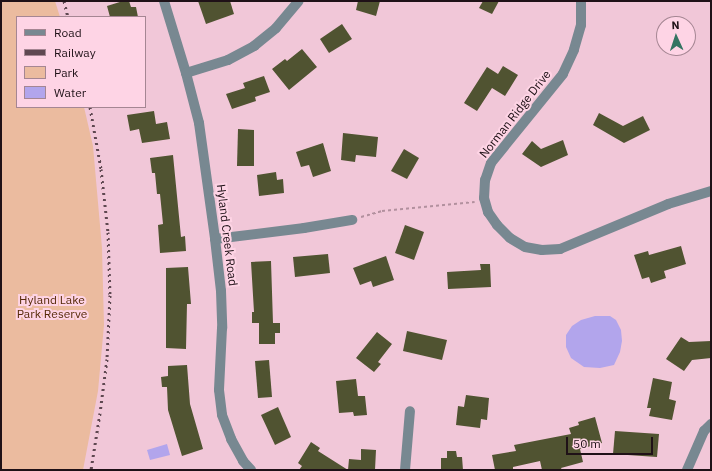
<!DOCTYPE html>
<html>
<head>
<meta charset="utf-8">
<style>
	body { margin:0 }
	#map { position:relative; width:712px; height:471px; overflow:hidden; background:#f1c7d8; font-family:"IBM Plex Sans",sans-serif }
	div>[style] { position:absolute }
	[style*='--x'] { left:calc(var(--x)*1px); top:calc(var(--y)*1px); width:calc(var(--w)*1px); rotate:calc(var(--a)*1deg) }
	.green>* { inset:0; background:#ebbb9f }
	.water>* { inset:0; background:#b2a5ec }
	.building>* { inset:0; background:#505331 }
	.path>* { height:2px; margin-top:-1px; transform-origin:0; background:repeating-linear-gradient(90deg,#b2909e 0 3px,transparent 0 6px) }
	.minor>* { height:10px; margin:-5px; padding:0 5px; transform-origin:5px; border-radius:5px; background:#788891 }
	.rail>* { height:3px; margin-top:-1.5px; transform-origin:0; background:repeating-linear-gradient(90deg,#5f4851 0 2px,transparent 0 6px) }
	span { translate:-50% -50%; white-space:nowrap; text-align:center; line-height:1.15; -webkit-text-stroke:4px #fed4e5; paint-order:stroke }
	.street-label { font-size:12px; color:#1f1117 }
	.park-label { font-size:12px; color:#562a08 }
	.frame { position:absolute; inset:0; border:2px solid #1f1117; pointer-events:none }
	.legend { position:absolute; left:16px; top:16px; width:130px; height:92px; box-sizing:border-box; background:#fed4e5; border:1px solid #a58693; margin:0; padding:5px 7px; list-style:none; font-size:12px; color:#1f1117 }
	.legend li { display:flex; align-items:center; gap:8px; height:20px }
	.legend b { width:20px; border:1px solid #a58693 }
	.north { position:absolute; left:656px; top:16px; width:40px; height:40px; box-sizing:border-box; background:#fed4e5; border:1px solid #a58693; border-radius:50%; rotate:357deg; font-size:11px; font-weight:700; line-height:16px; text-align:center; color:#1f1117 }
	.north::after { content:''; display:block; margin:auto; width:14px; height:18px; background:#357462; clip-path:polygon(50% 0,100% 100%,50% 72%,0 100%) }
	.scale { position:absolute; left:566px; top:437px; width:87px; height:18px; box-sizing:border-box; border:2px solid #1f1117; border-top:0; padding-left:5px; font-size:12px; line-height:14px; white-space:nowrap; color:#1f1117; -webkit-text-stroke:3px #fed4e5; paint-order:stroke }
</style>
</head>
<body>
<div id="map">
	<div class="green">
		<div style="clip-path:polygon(1px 1px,55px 1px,60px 17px,17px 17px,17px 107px,84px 107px,93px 146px,102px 248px,104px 325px,98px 391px,83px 470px,1px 470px)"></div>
	</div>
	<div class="water">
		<div style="clip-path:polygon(595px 316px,610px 316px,616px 320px,621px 330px,622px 341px,620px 352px,614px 365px,600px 368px,584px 367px,571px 358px,566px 347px,566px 335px,572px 326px,581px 320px)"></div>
		<div style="clip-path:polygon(167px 444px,170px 455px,150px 460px,147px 450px)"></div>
	</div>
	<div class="building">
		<div style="clip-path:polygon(123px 1px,129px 1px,131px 7px,136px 7px,138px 17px,110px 17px,107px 6px)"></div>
		<div style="clip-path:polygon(198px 1px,230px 1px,234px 14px,206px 24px)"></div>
		<div style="clip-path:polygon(358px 1px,380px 1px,376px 16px,356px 10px)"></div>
		<div style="clip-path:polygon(483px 1px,499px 1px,492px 14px,479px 8px)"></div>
		<div style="clip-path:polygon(342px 24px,352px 39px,329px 53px,320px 39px)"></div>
		<div style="clip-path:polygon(302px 49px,317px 67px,289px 90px,272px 69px,285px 59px,287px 61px)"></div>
		<div style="clip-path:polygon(503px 66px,518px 75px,505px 96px,492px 88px,477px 111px,464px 103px,487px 67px,498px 74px)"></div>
		<div style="clip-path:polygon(264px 76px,270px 92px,255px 97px,256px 101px,232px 109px,226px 94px,245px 88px,243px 83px)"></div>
		<div style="clip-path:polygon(154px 111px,156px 124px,167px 122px,170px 139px,142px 143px,139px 129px,130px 131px,127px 115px)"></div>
		<div style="clip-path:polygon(599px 113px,623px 126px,643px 116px,650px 130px,624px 143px,593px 125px)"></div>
		<div style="clip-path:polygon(238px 129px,254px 130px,254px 166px,237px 166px)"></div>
		<div style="clip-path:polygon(343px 133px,378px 137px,376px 157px,356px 155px,355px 162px,341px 160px)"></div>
		<div style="clip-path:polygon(563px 140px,568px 155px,541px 167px,522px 154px,532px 141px,541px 149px)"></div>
		<div style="clip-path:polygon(323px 143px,331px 171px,313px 177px,309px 165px,301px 167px,296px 152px)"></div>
		<div style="clip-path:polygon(404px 149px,419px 158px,407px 179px,391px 171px)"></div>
		<div style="clip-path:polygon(173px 155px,181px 237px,185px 236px,186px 251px,160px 253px,158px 225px,163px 224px,160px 194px,157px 194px,155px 173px,152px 173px,150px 158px)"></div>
		<div style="clip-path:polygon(276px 172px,277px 180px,283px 179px,284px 193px,259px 196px,257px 175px)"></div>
		<div style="clip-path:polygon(405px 225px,424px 232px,414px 260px,395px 253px)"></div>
		<div style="clip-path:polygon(681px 246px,686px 264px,664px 271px,666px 278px,651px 283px,649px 277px,642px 279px,634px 255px,648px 251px,649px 255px)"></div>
		<div style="clip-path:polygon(328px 254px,330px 273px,295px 277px,293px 257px)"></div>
		<div style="clip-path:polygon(386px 256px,394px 280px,373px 287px,371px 281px,360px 285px,353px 268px)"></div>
		<div style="clip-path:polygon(271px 261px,273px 323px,280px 323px,280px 333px,275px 333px,275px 344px,259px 344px,259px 323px,252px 323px,252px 312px,254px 312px,251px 262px)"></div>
		<div style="clip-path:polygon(480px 264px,490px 264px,491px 287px,448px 289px,447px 272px,481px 270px)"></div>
		<div style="clip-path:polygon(188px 267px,191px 304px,187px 304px,186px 349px,166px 348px,166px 268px)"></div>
		<div style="clip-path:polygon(407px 331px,447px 340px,442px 360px,403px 351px)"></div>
		<div style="clip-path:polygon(377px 332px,392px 344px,378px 362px,381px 364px,374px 372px,356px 358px)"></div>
		<div style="clip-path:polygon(681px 337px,689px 342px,711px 341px,711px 358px,692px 360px,684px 371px,666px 359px)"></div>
		<div style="clip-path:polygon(269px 360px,272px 397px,258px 398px,255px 361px)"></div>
		<div style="clip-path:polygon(187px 365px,190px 404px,203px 449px,182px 456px,168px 410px,167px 387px,162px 387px,161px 377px,168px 376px,168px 366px)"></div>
		<div style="clip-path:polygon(653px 378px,672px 382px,669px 399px,676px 401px,672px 420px,649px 416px,651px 408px,647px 408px)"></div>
		<div style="clip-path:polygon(356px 379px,358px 396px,365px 396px,367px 415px,354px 416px,353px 412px,339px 413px,336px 381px)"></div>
		<div style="clip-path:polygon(466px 395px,489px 398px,487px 420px,481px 419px,480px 428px,456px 425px,458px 406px,464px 407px)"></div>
		<div style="clip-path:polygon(278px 407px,291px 437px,275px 445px,261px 415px)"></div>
		<div style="clip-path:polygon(595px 417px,602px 443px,580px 449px,583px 462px,561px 468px,562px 470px,542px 470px,540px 461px,513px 467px,513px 470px,495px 470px,492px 455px,516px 451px,514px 445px,571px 434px,569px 428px,579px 425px,578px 422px)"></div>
		<div style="clip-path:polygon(615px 431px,659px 434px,657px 457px,613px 454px)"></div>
		<div style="clip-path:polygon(311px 442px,320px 448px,318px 451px,348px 470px,299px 470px,302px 466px,298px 463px)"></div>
		<div style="clip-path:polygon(361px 449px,376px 450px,375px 470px,348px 470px,349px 459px,361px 460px)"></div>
		<div style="clip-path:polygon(447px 451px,456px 451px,457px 457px,462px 457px,463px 470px,441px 470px,441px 458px,447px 458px)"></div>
	</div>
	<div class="path">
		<div style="--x:361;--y:217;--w:22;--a:-16"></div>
		<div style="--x:382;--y:211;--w:93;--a:-5.5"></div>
	</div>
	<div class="minor">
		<div style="--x:164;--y:1;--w:75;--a:73"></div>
		<div style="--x:186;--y:73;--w:52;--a:75.4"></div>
		<div style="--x:199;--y:123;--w:117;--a:82.1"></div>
		<div style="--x:215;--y:239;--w:52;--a:83.4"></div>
		<div style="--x:221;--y:291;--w:37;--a:88"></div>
		<div style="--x:222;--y:328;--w:62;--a:92.8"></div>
		<div style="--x:219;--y:390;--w:25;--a:83"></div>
		<div style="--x:222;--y:415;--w:26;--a:69"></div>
		<div style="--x:231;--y:439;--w:25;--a:61"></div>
		<div style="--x:243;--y:461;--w:12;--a:48"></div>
		<div style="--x:581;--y:1;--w:24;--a:90"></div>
		<div style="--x:581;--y:25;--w:26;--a:106"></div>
		<div style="--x:574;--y:50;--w:26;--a:115"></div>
		<div style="--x:563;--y:74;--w:114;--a:129"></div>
		<div style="--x:491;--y:163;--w:18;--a:109"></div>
		<div style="--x:485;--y:180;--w:18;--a:93"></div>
		<div style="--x:484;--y:198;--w:15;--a:74"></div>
		<div style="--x:488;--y:212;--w:16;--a:55"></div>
		<div style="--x:497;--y:225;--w:18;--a:45"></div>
		<div style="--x:510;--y:238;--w:17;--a:31"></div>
		<div style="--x:525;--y:247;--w:17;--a:10"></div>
		<div style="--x:542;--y:250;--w:18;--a:-3"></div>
		<div style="--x:560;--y:249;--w:117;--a:-22.6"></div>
		<div style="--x:668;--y:204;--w:45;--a:-16.8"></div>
		<div style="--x:186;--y:73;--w:44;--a:-17.2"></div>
		<div style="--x:228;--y:60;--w:30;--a:-28"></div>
		<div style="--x:254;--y:46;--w:28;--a:-39"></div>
		<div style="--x:276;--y:28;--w:35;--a:-50"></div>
		<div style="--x:215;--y:239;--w:90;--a:-7"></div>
		<div style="--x:304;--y:228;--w:49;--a:-9.5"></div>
		<div style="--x:405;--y:470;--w:59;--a:-85.2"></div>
		<div style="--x:687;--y:470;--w:43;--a:-66.4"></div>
		<div style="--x:704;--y:431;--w:10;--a:-45"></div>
	</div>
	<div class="rail">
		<div style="--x:64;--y:1;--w:16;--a:76"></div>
		<div style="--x:90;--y:107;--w:63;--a:79.9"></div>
		<div style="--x:101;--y:169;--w:63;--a:83.7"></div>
		<div style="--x:108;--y:232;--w:63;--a:88.2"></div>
		<div style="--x:110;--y:295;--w:64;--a:92.7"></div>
		<div style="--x:107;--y:359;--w:54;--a:97.4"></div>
		<div style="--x:100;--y:413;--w:58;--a:99"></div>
	</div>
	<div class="street-label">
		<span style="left:515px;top:114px;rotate:-52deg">Norman Ridge Drive</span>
		<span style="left:227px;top:235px;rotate:83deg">Hyland Creek Road</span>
	</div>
	<div class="park-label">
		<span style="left:52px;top:307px">Hyland Lake<br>Park Reserve</span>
	</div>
	<div class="frame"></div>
	<ul class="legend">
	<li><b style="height:5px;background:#788891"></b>Road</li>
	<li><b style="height:5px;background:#5f4851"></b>Railway</li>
	<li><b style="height:11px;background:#ebbb9f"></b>Park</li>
	<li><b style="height:11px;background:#b2a5ec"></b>Water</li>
	</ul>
	<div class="north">N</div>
	<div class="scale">50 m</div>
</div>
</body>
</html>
